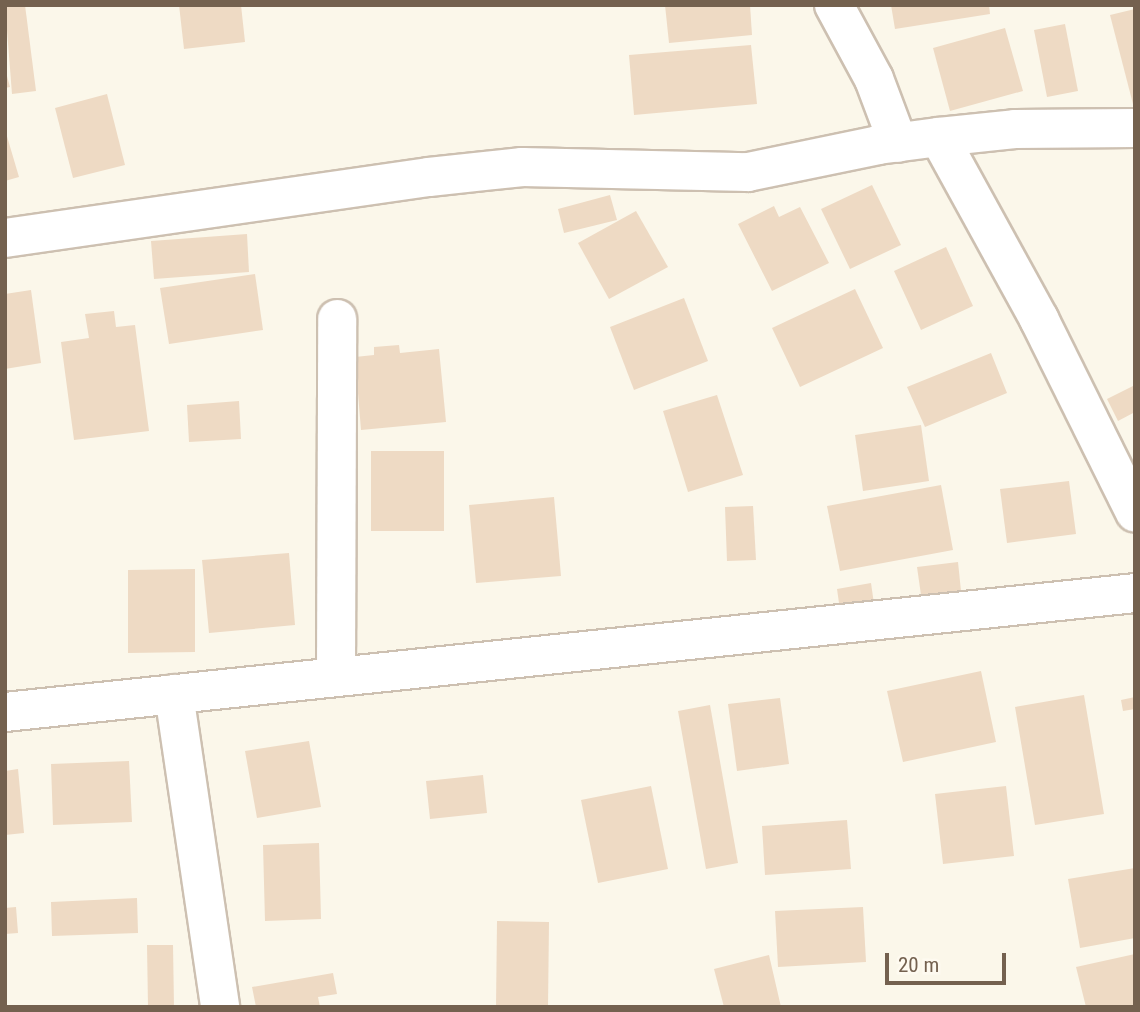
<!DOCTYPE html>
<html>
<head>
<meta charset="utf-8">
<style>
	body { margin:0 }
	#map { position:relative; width:1140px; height:1012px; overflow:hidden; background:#fbf7ea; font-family:"Roboto Condensed",sans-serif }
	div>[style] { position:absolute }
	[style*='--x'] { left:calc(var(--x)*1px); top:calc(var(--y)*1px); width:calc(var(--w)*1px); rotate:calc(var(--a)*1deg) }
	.building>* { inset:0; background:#eedac4 }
	.roads { filter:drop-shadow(2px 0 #cdc0b1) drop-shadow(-2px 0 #cdc0b1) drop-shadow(0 2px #cdc0b1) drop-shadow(0 -2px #cdc0b1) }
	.minor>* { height:38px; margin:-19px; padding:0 19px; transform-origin:19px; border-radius:19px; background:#fff }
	span { translate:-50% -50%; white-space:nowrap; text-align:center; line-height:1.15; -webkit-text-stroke:5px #fefaf0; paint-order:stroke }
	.frame { position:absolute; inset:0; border:7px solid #74614f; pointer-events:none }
	.scale { position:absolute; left:885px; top:953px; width:121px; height:32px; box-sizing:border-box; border:4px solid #74614f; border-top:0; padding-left:9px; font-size:21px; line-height:24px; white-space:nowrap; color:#74614f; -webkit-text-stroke:5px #fefaf0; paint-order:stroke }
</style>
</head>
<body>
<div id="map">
	<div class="building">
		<div style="clip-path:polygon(5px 5px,25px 5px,36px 91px,12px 94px)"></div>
		<div style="clip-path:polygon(179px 5px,241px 5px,245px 42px,184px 49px)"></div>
		<div style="clip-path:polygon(665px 5px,750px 5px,752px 35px,669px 43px)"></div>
		<div style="clip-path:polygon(891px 5px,989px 5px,990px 14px,895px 29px)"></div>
		<div style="clip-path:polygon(1135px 9px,1135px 108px,1134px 108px,1110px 15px)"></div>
		<div style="clip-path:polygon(1065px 24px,1078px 91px,1047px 97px,1034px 30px)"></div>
		<div style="clip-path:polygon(1005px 28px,1023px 91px,950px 111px,933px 48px)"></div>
		<div style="clip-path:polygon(751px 45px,757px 104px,634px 115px,629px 55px)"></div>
		<div style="clip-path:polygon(5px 69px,10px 87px,5px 88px)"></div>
		<div style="clip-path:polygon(107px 94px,125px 165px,73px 178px,55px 108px)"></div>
		<div style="clip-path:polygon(6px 133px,19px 177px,5px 181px,5px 134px)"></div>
		<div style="clip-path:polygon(872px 185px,901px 245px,850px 269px,821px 209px)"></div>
		<div style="clip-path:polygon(610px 195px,617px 220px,564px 233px,558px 209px)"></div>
		<div style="clip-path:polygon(774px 206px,779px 217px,800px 207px,829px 263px,772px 291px,738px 224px)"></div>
		<div style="clip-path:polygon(636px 211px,668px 267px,609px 299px,578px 243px)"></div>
		<div style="clip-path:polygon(247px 234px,249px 272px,154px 279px,151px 241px)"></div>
		<div style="clip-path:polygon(946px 247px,973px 306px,921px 330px,894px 271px)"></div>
		<div style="clip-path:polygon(255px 274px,263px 330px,169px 344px,160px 288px)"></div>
		<div style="clip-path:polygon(855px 289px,883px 348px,800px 387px,772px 328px)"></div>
		<div style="clip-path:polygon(31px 290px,41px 363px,5px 369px,5px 294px)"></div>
		<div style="clip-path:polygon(684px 298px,708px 361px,634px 390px,610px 327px)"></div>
		<div style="clip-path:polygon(114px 311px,116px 327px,135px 325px,149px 431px,74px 440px,61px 342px,89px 338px,85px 314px)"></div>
		<div style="clip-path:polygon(399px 345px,400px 353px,439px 349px,446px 422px,361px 430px,355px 357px,374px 355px,374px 347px)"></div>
		<div style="clip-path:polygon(991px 353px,1007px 393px,925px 427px,907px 387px)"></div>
		<div style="clip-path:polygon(1135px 385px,1135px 412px,1118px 421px,1107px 399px)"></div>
		<div style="clip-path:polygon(717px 395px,743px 475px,688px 492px,663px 411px)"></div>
		<div style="clip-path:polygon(239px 401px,241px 439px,189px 442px,187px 405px)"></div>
		<div style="clip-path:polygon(921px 425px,929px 481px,863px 491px,855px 435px)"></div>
		<div style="clip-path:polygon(371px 451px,444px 451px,444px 531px,371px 531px)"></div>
		<div style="clip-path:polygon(1069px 481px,1076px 534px,1007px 543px,1000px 489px)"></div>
		<div style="clip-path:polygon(941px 485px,953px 550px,840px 571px,827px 506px)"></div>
		<div style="clip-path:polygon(554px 497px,561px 576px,476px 583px,469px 505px)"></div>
		<div style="clip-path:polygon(753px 506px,756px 560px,727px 561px,725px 507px)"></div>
		<div style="clip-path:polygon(289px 553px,295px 625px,209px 633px,202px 560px)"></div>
		<div style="clip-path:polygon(958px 562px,961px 591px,921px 595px,917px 567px)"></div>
		<div style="clip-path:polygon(195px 569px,195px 652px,128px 653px,128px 570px)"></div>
		<div style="clip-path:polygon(871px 583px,875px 611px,841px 617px,837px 589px)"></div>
		<div style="clip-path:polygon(981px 671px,996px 742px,903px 762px,887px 691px)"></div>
		<div style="clip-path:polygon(1084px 695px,1104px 814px,1035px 825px,1015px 707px)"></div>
		<div style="clip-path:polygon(1135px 697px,1135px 709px,1123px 711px,1121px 700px)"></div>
		<div style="clip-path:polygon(780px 698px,789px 764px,737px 771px,728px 704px)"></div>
		<div style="clip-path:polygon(710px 705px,738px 863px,706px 869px,678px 711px)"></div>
		<div style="clip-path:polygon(309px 741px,321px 807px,257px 818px,245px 751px)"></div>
		<div style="clip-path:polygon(129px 761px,132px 822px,53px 825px,51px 764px)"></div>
		<div style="clip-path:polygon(18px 769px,24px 833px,5px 835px,5px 771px)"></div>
		<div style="clip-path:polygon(483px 775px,487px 813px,430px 819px,426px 781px)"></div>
		<div style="clip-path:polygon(651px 786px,668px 869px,598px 883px,581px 800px)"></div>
		<div style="clip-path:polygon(1006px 786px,1014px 856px,943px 864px,935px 794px)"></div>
		<div style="clip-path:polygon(847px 820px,851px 869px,765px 875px,762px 826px)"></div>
		<div style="clip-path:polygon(319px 843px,321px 919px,265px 921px,263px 845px)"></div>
		<div style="clip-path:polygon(1135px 868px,1135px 938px,1080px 948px,1068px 879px)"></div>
		<div style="clip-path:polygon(137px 898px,138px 933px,52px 936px,51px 902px)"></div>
		<div style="clip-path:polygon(16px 907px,18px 933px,5px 934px,5px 908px)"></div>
		<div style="clip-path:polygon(863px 907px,866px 962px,778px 967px,775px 911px)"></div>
		<div style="clip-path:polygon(497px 921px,549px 922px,548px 1007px,496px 1007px)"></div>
		<div style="clip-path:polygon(147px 945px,173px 945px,174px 1007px,148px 1007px)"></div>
		<div style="clip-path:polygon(1135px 954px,1135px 1007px,1086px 1007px,1076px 967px)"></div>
		<div style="clip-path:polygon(769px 955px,781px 1007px,724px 1007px,714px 969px)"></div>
		<div style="clip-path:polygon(333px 973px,337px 994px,318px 997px,320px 1007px,256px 1007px,252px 987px)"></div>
	</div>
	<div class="roads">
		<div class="minor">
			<div style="--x:834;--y:5;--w:84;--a:61.6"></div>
			<div style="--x:874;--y:79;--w:68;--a:69.4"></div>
			<div style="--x:939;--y:137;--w:208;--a:61.2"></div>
			<div style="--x:1039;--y:319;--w:216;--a:63.6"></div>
			<div style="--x:5;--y:238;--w:428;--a:-8.2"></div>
			<div style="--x:429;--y:177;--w:94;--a:-6.1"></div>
			<div style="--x:522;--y:167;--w:226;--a:1.3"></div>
			<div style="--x:748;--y:172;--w:133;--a:-11.7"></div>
			<div style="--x:878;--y:145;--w:62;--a:-7.5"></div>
			<div style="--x:939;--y:137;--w:76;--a:-6"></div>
			<div style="--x:1015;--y:129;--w:120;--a:-0.5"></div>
			<div style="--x:336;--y:676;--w:357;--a:-89.8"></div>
			<div style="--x:174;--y:694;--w:316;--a:81.6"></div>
			<div style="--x:5;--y:712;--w:1136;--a:-6.01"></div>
		</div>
	</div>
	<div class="frame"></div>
	<div class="scale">20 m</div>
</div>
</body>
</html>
